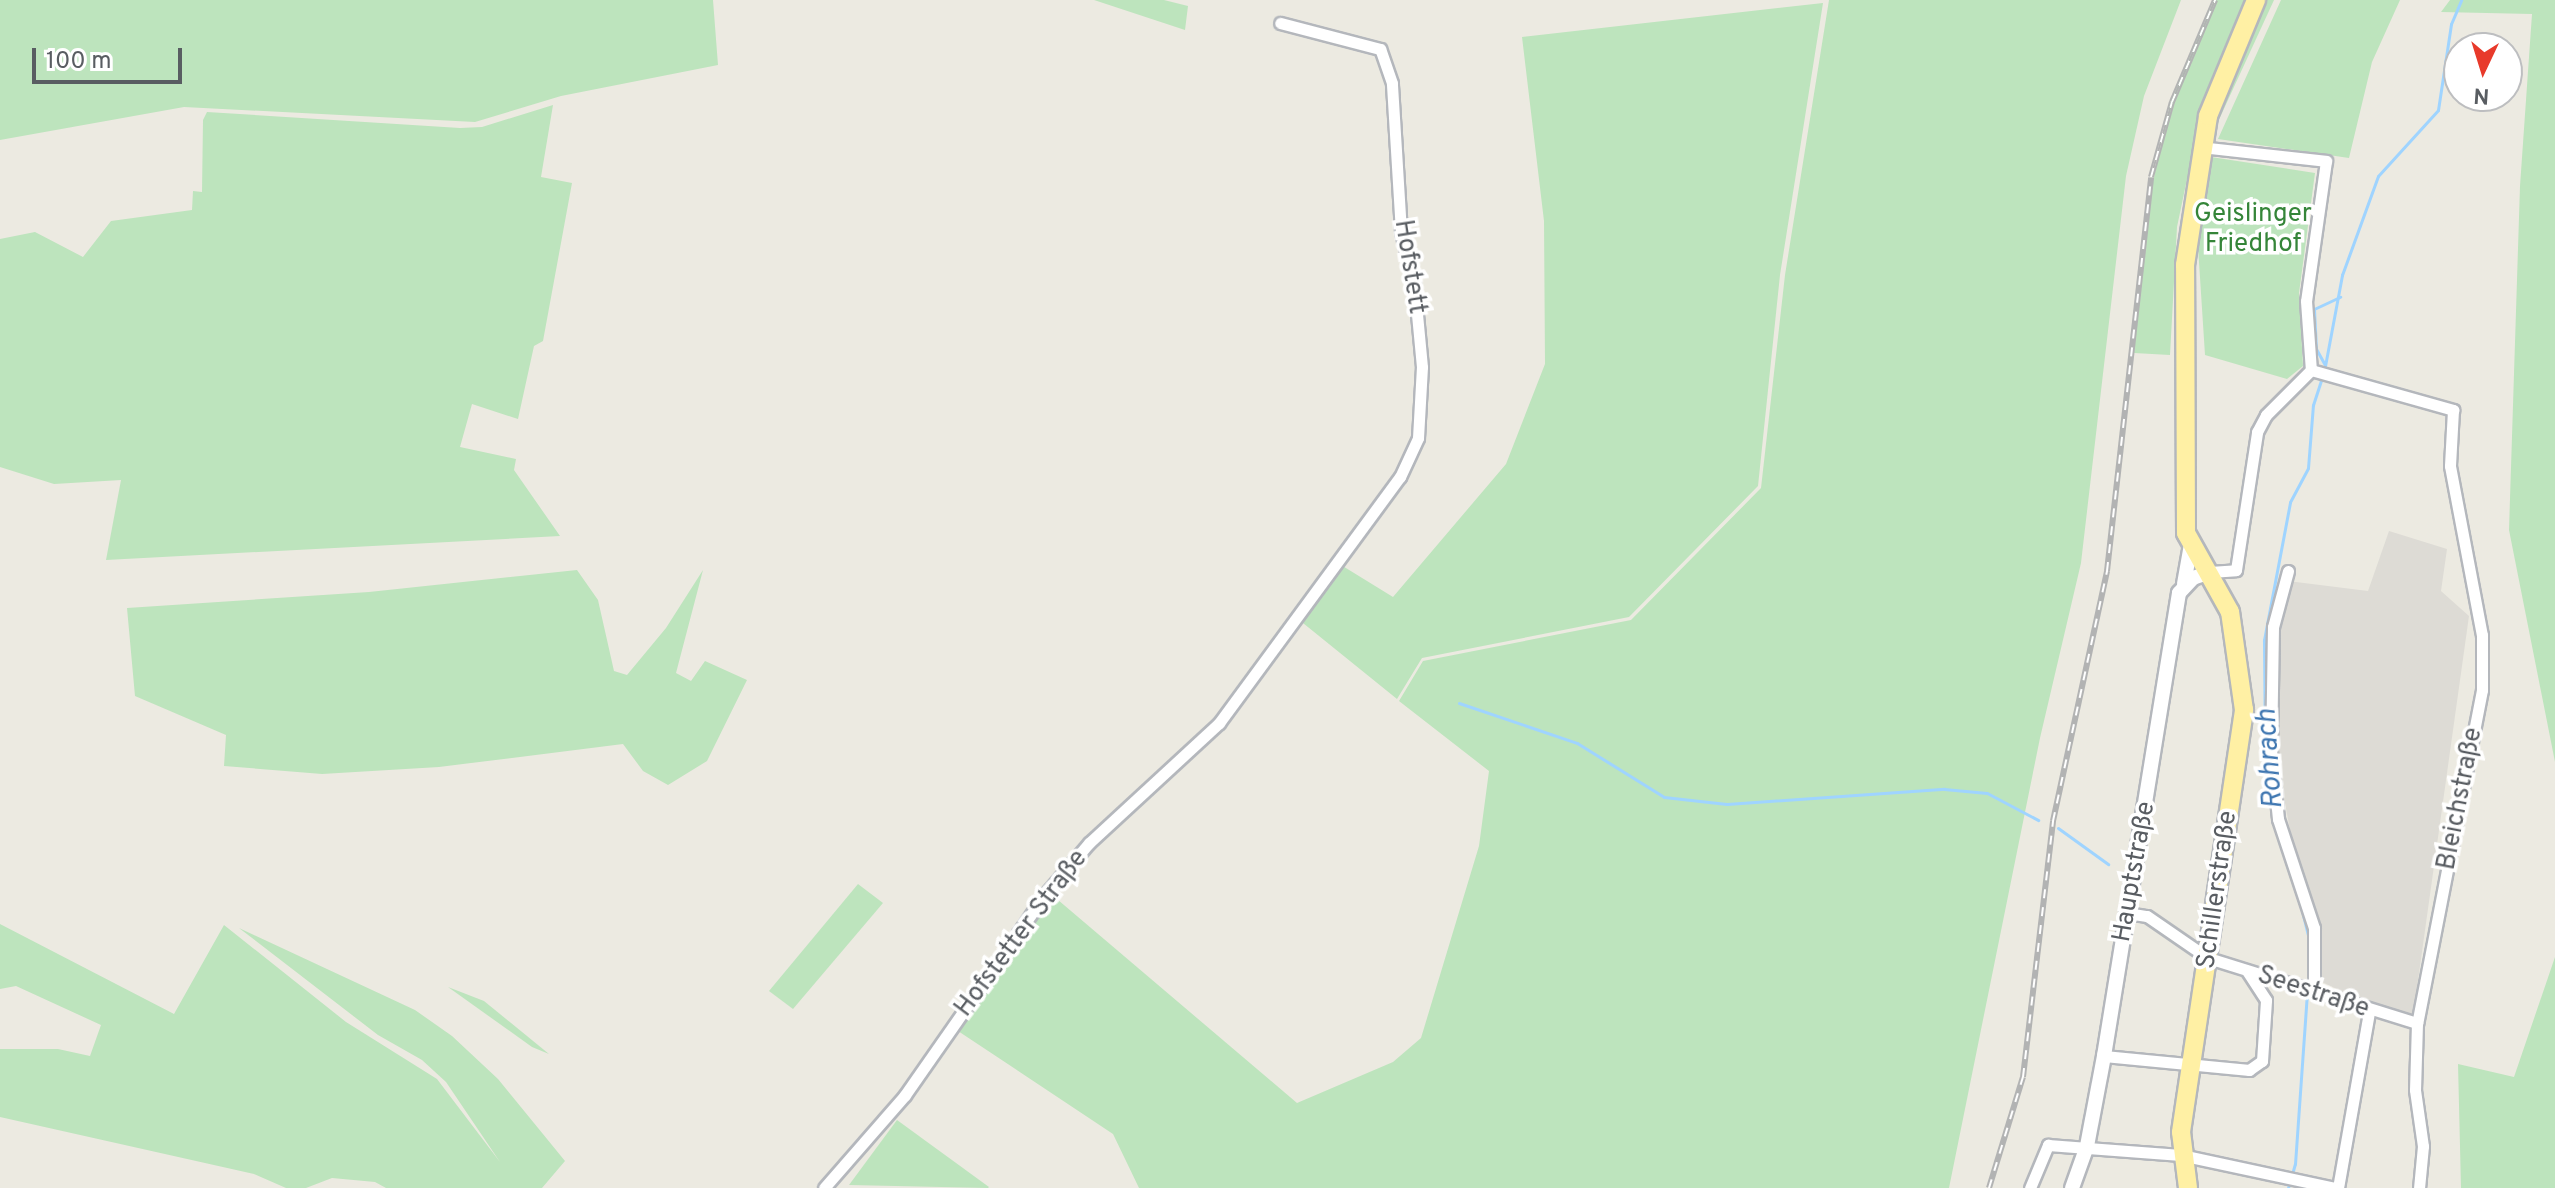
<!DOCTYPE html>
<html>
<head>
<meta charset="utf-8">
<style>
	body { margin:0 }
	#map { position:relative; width:2555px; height:1188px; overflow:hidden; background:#eceae1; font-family:Overpass,sans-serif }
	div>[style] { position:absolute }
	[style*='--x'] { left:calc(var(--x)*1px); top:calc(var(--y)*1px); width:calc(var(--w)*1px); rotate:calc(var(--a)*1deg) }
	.industrial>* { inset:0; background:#dddbd5 }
	.green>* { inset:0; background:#bde4bd }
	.stream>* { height:3px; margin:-1.5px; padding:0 1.5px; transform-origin:1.5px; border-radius:1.5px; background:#9fd4ff }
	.roads { filter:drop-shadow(2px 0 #b4b7bc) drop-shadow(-2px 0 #b4b7bc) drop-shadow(0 2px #b4b7bc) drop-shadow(0 -2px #b4b7bc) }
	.minor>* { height:11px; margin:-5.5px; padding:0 5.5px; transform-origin:5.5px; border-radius:5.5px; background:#fff }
	.tertiary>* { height:14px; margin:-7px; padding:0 7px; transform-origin:7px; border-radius:7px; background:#fff }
	.primary>* { height:18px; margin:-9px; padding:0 9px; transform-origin:9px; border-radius:9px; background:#fff0a4 }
	.rail>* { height:6px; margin-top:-3px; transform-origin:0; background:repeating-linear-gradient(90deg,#fff 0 9px,#b2b3b3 0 18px); box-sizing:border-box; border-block:2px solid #b2b3b3 }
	span { translate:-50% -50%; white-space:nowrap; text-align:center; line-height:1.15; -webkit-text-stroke:7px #fff; paint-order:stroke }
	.park-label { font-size:26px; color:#358539 }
	.street-label { font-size:26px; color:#595d62 }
	.water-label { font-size:28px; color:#3d75b0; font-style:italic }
	.north { position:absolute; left:2443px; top:32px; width:80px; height:80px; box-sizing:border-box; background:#fff; border:2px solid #bdbec0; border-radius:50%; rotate:184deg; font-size:22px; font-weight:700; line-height:32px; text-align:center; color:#595d62 }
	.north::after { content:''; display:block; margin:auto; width:28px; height:36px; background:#e83a2b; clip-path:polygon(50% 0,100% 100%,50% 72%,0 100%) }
	.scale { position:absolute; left:32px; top:48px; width:150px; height:36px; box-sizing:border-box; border:4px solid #595d62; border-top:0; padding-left:10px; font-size:24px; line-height:28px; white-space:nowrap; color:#595d62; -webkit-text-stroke:6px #fff; paint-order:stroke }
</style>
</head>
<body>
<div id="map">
	<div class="industrial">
		<div style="clip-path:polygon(2389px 531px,2447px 549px,2441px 591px,2469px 616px,2413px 1016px,2364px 1002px,2318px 980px,2276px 755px,2278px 629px,2288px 581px,2368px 591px)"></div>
	</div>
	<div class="green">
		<div style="clip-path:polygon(0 0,713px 0,718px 65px,561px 96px,475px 122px,184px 107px,0 140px)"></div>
		<div style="clip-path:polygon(1094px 0,1164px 0,1188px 6px,1185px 30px)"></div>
		<div style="clip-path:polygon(1829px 0,2181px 0,2144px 96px,2126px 176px,2081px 563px,2040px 738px,1949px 1188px,1139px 1188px,1113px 1134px,958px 1031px,1051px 894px,1297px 1103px,1393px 1062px,1421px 1038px,1479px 846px,1489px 771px,1399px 701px,1423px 661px,1631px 620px,1761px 488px,1785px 275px)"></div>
		<div style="clip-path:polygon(2214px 0,2251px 0,2201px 112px,2177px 227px,2170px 355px,2134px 353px,2145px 218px,2171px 100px)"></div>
		<div style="clip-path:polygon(2265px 0,2274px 0,2216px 126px,2213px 124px)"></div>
		<div style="clip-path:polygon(2281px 0,2400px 0,2372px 62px,2349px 158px,2218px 139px)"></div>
		<div style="clip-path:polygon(2450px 0,2555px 0,2555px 762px,2509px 530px,2520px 186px,2532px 14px,2441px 12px)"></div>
		<div style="clip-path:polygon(1823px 3px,1780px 275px,1758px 486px,1629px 617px,1422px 658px,1397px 699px,1298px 619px,1341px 565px,1393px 597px,1506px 464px,1545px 364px,1544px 221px,1522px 37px)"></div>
		<div style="clip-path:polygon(553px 105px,541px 177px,572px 183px,543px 341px,534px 346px,518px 419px,472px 404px,460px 447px,516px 459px,514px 470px,560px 536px,106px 560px,121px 480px,54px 484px,0 467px,0 239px,35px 232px,83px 257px,111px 221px,192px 210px,193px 191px,202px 192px,203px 120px,207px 112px,460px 128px,482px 127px)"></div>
		<div style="clip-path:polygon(2211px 157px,2315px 173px,2299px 293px,2303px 366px,2287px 379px,2205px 355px,2197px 231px)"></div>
		<div style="clip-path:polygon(577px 570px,598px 600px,614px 671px,627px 675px,666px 628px,703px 570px,676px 673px,691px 681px,705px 661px,747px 680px,707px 761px,668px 785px,643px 771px,623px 744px,439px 767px,322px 774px,224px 766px,226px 735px,135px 696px,127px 608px,369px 592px)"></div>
		<div style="clip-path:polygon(858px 884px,883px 903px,793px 1009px,769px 991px)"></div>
		<div style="clip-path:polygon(0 924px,174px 1014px,224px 925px,346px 1022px,437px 1079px,500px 1162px,446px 1082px,422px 1060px,378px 1035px,239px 928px,415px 1010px,452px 1036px,498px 1079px,565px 1161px,542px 1188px,386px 1188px,375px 1182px,332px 1178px,306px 1188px,286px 1188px,254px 1174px,0 1117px,0 1049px,58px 1049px,90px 1056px,101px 1025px,16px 986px,0 989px)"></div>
		<div style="clip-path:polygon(2555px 957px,2555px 1188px,2461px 1188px,2458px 1064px,2514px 1077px)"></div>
		<div style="clip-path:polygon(448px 987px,484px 1001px,549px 1054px,532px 1047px)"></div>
		<div style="clip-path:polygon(897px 1120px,989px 1187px,988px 1188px,849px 1185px)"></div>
	</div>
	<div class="stream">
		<div style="--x:2325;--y:365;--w:18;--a:-119"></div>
		<div style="--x:2316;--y:349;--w:40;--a:-92.9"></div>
		<div style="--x:2314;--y:309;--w:29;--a:-25"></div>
		<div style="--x:2325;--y:366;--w:93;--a:-79.4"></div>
		<div style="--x:2342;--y:275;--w:105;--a:-70"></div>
		<div style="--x:2378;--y:176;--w:89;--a:-47.7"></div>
		<div style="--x:2438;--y:110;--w:87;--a:-81.4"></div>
		<div style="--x:2451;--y:24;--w:26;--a:-67"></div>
		<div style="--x:1459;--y:703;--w:125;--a:18.7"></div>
		<div style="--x:1577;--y:743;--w:102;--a:31.8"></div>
		<div style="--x:1664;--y:797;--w:63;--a:6.3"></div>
		<div style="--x:1727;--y:804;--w:218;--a:-4"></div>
		<div style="--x:1944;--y:789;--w:43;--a:5.3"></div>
		<div style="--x:1987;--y:793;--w:58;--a:27.9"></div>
		<div style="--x:2272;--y:816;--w:58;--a:-96.9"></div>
		<div style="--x:2265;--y:758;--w:118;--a:-90.5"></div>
		<div style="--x:2264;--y:640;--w:140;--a:-79.3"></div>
		<div style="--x:2290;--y:502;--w:38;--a:-62"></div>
		<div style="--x:2308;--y:468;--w:63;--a:-85.5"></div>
		<div style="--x:2313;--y:405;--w:25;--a:-72"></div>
		<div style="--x:2274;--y:823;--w:72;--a:72.3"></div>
		<div style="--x:2058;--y:828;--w:62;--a:35.8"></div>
		<div style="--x:2301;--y:907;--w:32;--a:76"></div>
		<div style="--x:2288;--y:1188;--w:25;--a:-74"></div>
		<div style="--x:2295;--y:1164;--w:170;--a:-86"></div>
	</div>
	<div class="roads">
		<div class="minor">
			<div style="--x:2200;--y:147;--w:127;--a:6.3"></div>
			<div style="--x:2326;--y:161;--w:141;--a:98.1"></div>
			<div style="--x:2306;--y:301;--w:69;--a:85.9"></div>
			<div style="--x:2311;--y:370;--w:148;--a:15.7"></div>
			<div style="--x:2453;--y:410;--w:56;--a:93.1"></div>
			<div style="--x:2450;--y:466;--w:172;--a:79.3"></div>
			<div style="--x:2482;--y:635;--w:55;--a:90"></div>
			<div style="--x:2482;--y:690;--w:339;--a:101"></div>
			<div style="--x:2417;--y:1023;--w:67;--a:91.7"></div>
			<div style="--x:2415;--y:1090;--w:57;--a:81.9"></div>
			<div style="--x:2423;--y:1146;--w:42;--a:95.4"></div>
			<div style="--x:2288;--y:571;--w:58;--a:105"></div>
			<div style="--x:2273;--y:627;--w:124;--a:90.9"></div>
			<div style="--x:2271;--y:751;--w:68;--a:84.1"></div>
			<div style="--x:2278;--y:819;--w:115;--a:71.7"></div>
			<div style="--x:2314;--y:928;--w:60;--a:90"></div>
			<div style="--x:2210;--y:572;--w:26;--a:-4"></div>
			<div style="--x:2236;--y:570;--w:140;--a:-81.3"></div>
			<div style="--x:2257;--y:432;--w:19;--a:-62"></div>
			<div style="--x:2266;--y:415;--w:64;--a:-45"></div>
			<div style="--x:2127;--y:913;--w:20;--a:9"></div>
			<div style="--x:2147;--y:916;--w:74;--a:34.5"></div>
			<div style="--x:2208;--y:958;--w:219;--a:17.3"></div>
			<div style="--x:2104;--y:1056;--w:146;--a:5.5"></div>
			<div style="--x:2249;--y:1070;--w:16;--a:-35"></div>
			<div style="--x:2262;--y:1061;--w:61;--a:-86.2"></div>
			<div style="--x:2266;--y:1000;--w:35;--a:-123"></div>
			<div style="--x:824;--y:1188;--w:123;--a:-48.9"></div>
			<div style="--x:905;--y:1095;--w:241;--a:-55.1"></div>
			<div style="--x:1043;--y:897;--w:71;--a:-49.6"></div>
			<div style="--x:1089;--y:843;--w:177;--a:-42.7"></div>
			<div style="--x:1219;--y:723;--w:305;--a:-53.7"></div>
			<div style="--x:1400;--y:477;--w:43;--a:-65.2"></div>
			<div style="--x:1418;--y:438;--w:71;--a:-86.8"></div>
			<div style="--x:1422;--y:367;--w:84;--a:-95.4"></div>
			<div style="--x:1414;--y:283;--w:53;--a:-104.3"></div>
			<div style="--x:1401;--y:232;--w:149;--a:-93.5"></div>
			<div style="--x:1392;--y:83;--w:36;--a:-109"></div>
			<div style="--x:1380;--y:49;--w:103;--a:-165.4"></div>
			<div style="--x:2030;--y:1188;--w:47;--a:-67.3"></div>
			<div style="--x:2048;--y:1145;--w:133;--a:4.3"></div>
			<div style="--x:2181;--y:1155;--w:157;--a:12.1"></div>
			<div style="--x:2338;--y:1188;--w:179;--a:-80"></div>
		</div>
		<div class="tertiary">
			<div style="--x:2184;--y:584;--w:40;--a:-80"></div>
			<div style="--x:2072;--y:1188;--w:45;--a:-70.3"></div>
			<div style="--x:2087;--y:1146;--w:92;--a:-79.3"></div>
			<div style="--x:2104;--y:1056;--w:469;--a:-80.8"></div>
			<div style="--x:2179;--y:593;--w:21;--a:-47"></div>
			<div style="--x:2193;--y:578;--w:18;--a:-19"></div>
		</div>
		<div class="primary">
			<div style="--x:2188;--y:1188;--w:56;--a:-97.1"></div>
			<div style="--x:2181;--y:1132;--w:427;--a:-81.5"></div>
			<div style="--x:2244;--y:710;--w:99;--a:-98.1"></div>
			<div style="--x:2230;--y:612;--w:90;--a:-119.1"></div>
			<div style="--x:2186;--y:533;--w:268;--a:-90.2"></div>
			<div style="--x:2185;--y:265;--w:151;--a:-81.2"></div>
			<div style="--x:2208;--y:116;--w:126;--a:-67.5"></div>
		</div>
	</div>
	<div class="rail">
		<div style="--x:1989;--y:1188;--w:116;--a:-73"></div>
		<div style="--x:2023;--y:1077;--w:258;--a:-83.3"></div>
		<div style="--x:2053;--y:821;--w:256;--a:-77.8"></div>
		<div style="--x:2107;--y:571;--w:396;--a:-83.6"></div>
		<div style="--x:2151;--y:177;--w:78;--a:-74.4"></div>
		<div style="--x:2172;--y:102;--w:111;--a:-67.1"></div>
	</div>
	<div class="park-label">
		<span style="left:2253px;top:230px">Geislinger<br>Friedhof</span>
	</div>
	<div class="street-label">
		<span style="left:1409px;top:267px;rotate:81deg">Hofstett</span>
		<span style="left:2461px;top:799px;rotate:-79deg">Bleichstraße</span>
		<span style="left:2135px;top:872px;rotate:-80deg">Hauptstraße</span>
		<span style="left:2218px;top:890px;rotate:-82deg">Schillerstraße</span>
		<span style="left:1022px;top:934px;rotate:-53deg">Hofstetter Straße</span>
		<span style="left:2313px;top:993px;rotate:18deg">Seestraße</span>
	</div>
	<div class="water-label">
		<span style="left:2271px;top:759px;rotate:-94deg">Rohrach</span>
	</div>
	<div class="north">N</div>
	<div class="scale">100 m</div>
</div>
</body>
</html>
